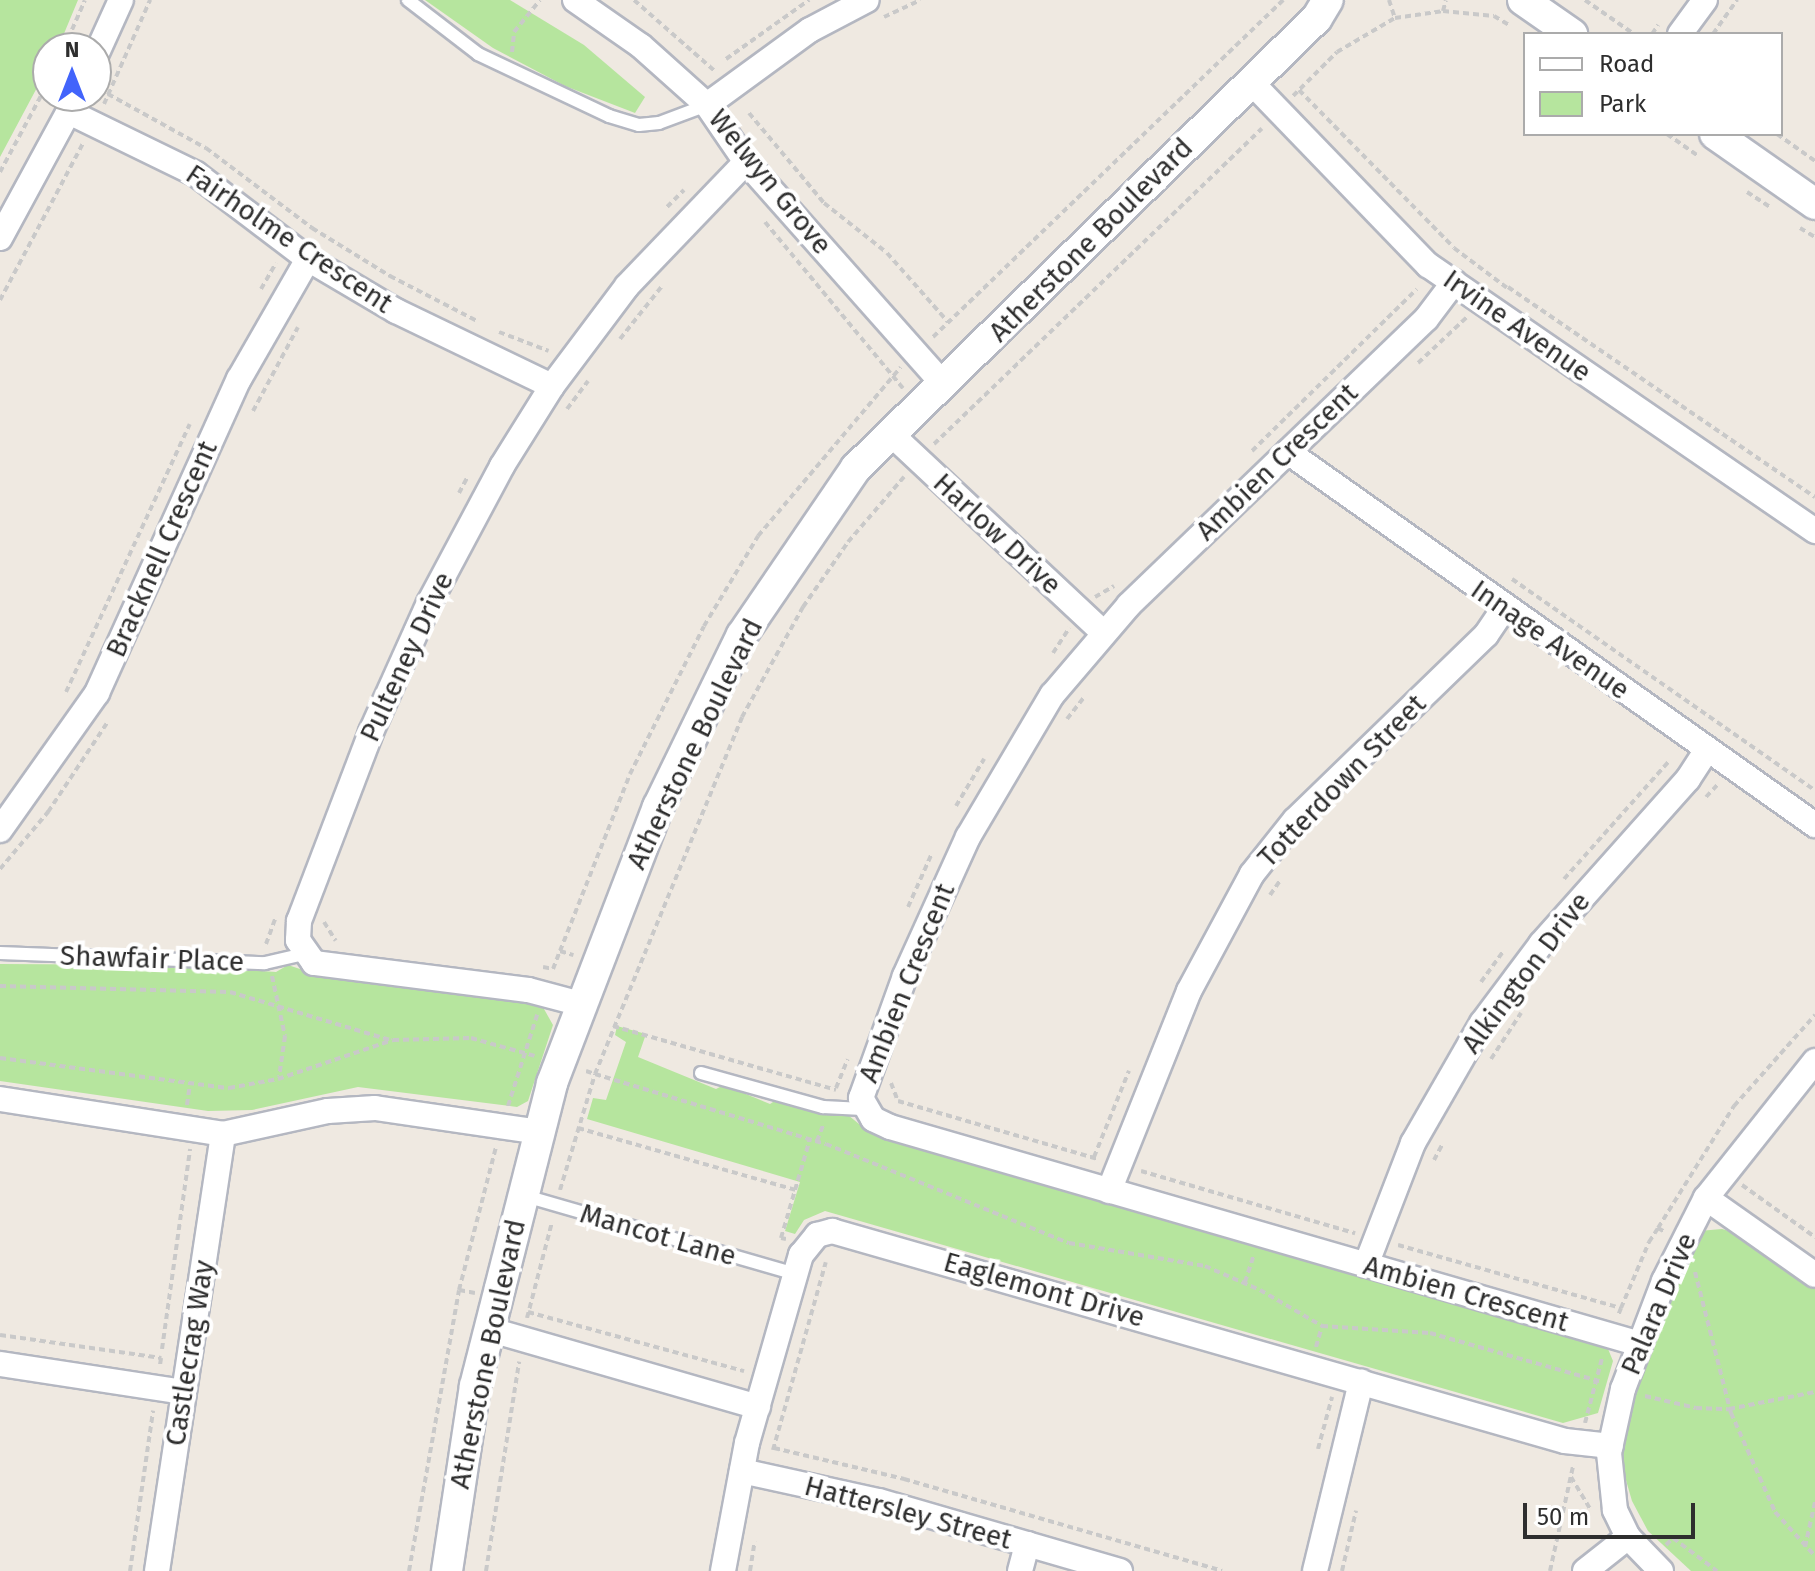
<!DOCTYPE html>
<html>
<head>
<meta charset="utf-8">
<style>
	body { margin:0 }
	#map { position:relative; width:1815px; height:1571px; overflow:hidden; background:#efe9e1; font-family:"Fira Sans",sans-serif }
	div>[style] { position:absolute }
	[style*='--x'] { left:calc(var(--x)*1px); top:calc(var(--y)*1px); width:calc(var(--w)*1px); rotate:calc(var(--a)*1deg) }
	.green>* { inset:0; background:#b6e59e }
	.path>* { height:4px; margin-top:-2px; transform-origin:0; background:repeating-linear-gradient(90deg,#c9c9c9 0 6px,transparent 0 10px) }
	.roads { filter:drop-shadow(2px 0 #b4b7c1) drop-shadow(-2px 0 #b4b7c1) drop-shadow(0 2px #b4b7c1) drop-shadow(0 -2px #b4b7c1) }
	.service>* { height:12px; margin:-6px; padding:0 6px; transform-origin:6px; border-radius:6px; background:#fff }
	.minor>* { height:24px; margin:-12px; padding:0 12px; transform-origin:12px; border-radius:12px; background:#fff }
	.tertiary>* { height:30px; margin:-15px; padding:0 15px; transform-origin:15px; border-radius:15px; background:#fff }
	span { translate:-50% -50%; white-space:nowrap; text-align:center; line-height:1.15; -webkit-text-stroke:8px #fff; paint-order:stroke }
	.street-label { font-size:28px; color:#2e2e2e }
	.legend { position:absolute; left:1523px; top:32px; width:260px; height:104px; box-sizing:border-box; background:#fff; border:2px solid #ababab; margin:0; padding:10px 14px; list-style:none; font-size:24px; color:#2e2e2e }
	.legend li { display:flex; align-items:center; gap:16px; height:40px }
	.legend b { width:40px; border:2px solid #ababab }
	.north { position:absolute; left:32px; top:32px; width:80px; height:80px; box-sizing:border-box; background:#fff; border:2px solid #ababab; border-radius:50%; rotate:0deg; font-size:22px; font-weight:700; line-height:32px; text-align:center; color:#2e2e2e }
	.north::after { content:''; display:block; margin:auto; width:28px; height:36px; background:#4264fb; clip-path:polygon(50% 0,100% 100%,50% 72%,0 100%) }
	.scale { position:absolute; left:1523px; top:1503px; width:172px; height:36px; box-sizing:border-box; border:4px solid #2e2e2e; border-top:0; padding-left:10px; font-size:24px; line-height:28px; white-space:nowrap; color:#2e2e2e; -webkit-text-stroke:6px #fff; paint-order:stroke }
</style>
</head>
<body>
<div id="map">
	<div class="green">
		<div style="clip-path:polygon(0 0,78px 0,58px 48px,48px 48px,48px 67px,0 157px)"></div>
		<div style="clip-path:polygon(425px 0,510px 0,584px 45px,645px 97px,635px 113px,565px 86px,493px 48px)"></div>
		<div style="clip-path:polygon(0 964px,169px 965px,276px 972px,288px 965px,309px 972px,526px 999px,544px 1009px,553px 1025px,528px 1101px,517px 1107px,358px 1087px,252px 1110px,208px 1111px,0 1081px)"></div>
		<div style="clip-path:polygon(617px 1026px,646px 1034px,638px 1057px,716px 1089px,724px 1085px,770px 1104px,776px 1100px,848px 1115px,859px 1124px,1582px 1334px,1606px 1344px,1613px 1361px,1598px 1413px,1563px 1423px,825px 1211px,804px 1220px,795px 1234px,785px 1231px,800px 1182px,587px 1119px,593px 1098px,606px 1100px,626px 1042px,615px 1035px)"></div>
		<div style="clip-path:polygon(1722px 1229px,1736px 1233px,1815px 1288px,1815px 1571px,1691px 1571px,1648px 1531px,1632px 1501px,1619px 1456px,1620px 1427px,1652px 1330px,1699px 1231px)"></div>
	</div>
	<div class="path">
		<div style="--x:634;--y:0;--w:109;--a:41.3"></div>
		<div style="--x:1389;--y:0;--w:19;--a:72"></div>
		<div style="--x:1395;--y:18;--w:49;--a:-8.3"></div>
		<div style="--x:1443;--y:11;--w:11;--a:-75"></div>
		<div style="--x:1585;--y:0;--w:60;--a:34.8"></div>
		<div style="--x:1443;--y:11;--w:51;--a:5.6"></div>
		<div style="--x:1494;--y:16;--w:17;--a:31"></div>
		<div style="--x:884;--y:17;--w:40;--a:-25"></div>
		<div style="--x:1652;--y:34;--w:11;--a:-56"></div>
		<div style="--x:1713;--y:34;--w:42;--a:-54.8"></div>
		<div style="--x:64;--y:48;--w:52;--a:-66.4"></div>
		<div style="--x:512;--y:52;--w:20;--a:-84"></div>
		<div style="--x:514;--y:32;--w:41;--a:-50.9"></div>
		<div style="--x:726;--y:59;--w:102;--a:-35.4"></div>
		<div style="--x:1299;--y:90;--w:221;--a:45.5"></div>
		<div style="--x:1454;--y:248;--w:66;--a:37"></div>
		<div style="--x:108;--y:94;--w:112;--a:28.9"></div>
		<div style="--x:206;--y:148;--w:133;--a:37"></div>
		<div style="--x:312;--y:228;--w:92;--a:31.6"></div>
		<div style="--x:390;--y:276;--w:98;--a:27.3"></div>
		<div style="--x:1293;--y:96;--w:62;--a:-45"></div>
		<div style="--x:1337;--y:52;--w:67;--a:-30.4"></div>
		<div style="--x:104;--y:104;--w:114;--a:-66.1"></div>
		<div style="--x:749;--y:113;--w:117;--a:50.2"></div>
		<div style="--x:824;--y:203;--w:80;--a:38.4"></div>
		<div style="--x:887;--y:253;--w:92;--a:48.5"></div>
		<div style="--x:1667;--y:134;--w:38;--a:35"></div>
		<div style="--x:1777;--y:134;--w:47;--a:35.4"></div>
		<div style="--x:0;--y:172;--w:101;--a:-61.7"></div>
		<div style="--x:1747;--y:192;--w:27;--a:33"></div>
		<div style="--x:667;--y:207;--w:24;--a:-45"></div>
		<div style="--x:765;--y:222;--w:216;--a:50.3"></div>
		<div style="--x:1800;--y:228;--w:17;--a:31"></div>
		<div style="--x:1508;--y:287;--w:372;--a:34.4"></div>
		<div style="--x:261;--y:289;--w:30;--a:-60"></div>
		<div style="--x:0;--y:300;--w:178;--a:-62.1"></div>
		<div style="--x:499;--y:332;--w:53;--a:20.8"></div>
		<div style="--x:933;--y:337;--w:486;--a:-43.9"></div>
		<div style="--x:620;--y:339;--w:68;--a:-51.6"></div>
		<div style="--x:1418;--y:363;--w:67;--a:-43.2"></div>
		<div style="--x:567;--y:409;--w:35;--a:-53"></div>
		<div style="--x:253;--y:411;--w:95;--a:-61.8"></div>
		<div style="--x:934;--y:444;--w:455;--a:-43.9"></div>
		<div style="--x:1252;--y:451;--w:231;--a:-44.5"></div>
		<div style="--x:459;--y:493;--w:19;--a:-62"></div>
		<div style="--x:1512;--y:579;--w:369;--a:34.9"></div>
		<div style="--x:1095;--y:597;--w:22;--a:-30"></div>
		<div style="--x:1053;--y:653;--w:30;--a:-57"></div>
		<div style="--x:66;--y:692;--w:295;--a:-65.2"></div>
		<div style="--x:1067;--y:719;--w:28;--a:-52"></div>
		<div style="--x:1706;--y:797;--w:18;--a:-47"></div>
		<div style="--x:956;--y:806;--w:55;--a:-59.2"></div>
		<div style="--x:0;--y:869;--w:75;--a:-49.9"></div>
		<div style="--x:48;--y:812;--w:107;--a:-56.5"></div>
		<div style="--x:1564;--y:879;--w:159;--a:-48.3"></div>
		<div style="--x:1270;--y:895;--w:19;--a:-55"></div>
		<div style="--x:908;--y:907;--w:59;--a:-66"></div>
		<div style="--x:324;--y:922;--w:22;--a:58"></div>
		<div style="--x:266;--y:944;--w:27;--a:-70"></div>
		<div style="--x:560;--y:951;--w:190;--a:-68.4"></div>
		<div style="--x:630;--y:774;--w:165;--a:-63.4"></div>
		<div style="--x:704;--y:626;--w:105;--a:-59"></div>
		<div style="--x:758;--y:536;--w:221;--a:-49.8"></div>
		<div style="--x:543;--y:967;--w:10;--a:11"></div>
		<div style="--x:553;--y:969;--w:19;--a:-69"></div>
		<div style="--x:560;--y:951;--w:14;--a:17"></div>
		<div style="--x:272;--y:976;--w:61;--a:77.8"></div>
		<div style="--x:285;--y:1036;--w:41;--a:98.3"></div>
		<div style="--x:1481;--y:982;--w:39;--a:-54"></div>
		<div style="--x:0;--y:986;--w:230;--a:1.5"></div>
		<div style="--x:230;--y:992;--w:167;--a:16.7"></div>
		<div style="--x:613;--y:1026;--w:232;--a:16"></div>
		<div style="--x:0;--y:1058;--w:231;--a:7.5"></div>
		<div style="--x:229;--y:1088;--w:50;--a:-10.4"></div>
		<div style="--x:278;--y:1079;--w:121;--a:-18.7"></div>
		<div style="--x:393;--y:1040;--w:78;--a:-1.5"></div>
		<div style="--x:471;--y:1038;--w:66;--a:15.7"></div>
		<div style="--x:1491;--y:1059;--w:55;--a:-56.9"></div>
		<div style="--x:586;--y:1071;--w:9;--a:18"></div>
		<div style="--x:595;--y:1074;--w:386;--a:-67.6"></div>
		<div style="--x:742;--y:717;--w:126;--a:-61"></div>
		<div style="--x:803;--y:607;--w:79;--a:-55.3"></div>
		<div style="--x:848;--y:542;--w:86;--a:-49.3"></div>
		<div style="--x:891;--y:1083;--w:19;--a:69"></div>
		<div style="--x:898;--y:1101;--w:208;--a:16.2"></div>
		<div style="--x:836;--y:1088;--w:31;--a:-68"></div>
		<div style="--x:187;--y:1105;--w:22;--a:-82"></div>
		<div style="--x:508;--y:1106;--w:96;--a:-72.3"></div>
		<div style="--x:578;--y:1128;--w:226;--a:15.9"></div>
		<div style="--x:817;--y:1141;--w:17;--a:-69"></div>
		<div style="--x:1094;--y:1157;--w:93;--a:-67.9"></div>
		<div style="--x:1434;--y:1160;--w:19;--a:-62"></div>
		<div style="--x:1141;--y:1171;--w:223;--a:16.2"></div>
		<div style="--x:1742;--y:1185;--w:90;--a:35.5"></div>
		<div style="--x:560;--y:1190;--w:121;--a:-73.2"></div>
		<div style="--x:595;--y:1074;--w:241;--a:16.9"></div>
		<div style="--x:826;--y:1144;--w:262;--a:22.2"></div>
		<div style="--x:1069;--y:1243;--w:138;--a:9.6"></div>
		<div style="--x:1205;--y:1266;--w:60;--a:23.6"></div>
		<div style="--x:1260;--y:1290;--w:72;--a:30.1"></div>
		<div style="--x:1322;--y:1326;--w:108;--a:3.7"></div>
		<div style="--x:1430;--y:1333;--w:179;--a:15.9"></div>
		<div style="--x:1658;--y:1228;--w:144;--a:-58.1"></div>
		<div style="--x:1734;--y:1106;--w:122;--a:-48.3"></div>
		<div style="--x:786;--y:1239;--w:5;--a:-169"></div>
		<div style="--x:781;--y:1238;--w:103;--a:-73.7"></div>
		<div style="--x:1398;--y:1245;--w:232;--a:15.8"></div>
		<div style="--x:1621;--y:1308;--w:9;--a:111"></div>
		<div style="--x:1695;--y:1272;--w:146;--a:75.7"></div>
		<div style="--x:1731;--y:1413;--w:108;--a:66"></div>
		<div style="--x:1775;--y:1512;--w:59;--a:47.7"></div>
		<div style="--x:1245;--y:1282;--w:29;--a:-72"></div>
		<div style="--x:475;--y:1293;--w:16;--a:-169"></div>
		<div style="--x:459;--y:1290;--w:148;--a:-75.5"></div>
		<div style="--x:1621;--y:1308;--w:72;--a:-67"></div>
		<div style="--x:1649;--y:1242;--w:17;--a:-57"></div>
		<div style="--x:1658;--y:1228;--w:8;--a:30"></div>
		<div style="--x:528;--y:1312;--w:224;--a:15.3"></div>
		<div style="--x:527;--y:1318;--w:99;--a:-75.4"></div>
		<div style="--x:0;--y:1335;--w:163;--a:8.1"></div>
		<div style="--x:161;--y:1358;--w:7;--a:98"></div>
		<div style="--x:1316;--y:1347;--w:22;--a:-74"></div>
		<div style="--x:162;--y:1349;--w:202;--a:-82"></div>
		<div style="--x:1645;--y:1396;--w:52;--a:13.2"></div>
		<div style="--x:1696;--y:1408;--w:33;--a:2"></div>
		<div style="--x:1729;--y:1409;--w:88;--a:-11.2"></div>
		<div style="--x:1585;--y:1423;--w:67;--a:-75.3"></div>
		<div style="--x:774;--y:1448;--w:134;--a:13.4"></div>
		<div style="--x:904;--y:1479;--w:331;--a:16.1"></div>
		<div style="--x:1318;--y:1449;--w:54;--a:-74.9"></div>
		<div style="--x:773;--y:1450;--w:195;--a:-74.3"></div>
		<div style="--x:1571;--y:1477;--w:37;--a:59"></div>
		<div style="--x:1666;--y:1545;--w:10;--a:-45"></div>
		<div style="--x:1673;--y:1538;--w:55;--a:36.9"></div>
		<div style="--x:1805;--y:1547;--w:46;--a:-77.5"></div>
		<div style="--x:130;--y:1571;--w:162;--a:-81.8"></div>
		<div style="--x:409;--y:1571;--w:285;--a:-79.9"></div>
		<div style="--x:486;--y:1571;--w:212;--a:-81"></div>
		<div style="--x:750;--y:1571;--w:30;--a:-81"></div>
		<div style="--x:1342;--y:1571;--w:62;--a:-76.9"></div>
		<div style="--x:1550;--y:1571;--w:107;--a:-77.6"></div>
	</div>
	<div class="roads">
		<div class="service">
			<div style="--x:408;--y:0;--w:88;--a:37.6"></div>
			<div style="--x:478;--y:54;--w:145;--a:25.3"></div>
			<div style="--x:609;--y:116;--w:31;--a:17"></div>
			<div style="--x:639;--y:125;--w:20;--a:-6"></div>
			<div style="--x:659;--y:123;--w:51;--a:-20.6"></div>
			<div style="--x:0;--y:953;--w:265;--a:2.2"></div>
			<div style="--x:265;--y:963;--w:39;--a:-13"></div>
			<div style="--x:701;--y:1073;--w:127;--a:15.6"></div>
			<div style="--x:823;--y:1107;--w:40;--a:2.9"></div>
			<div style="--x:525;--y:1196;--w:281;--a:16.1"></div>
		</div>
		<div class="minor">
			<div style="--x:575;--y:0;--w:80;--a:34.9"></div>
			<div style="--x:641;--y:46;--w:89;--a:41.8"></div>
			<div style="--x:707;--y:105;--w:69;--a:55.6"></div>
			<div style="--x:746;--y:162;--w:298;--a:48.4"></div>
			<div style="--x:1680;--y:34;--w:42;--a:-53.7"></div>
			<div style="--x:96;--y:55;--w:60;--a:-65.6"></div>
			<div style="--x:1251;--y:82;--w:255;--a:46"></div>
			<div style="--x:1428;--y:265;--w:470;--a:34.5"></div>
			<div style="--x:707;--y:105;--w:127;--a:-36.1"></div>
			<div style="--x:810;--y:30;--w:64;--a:-27.8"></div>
			<div style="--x:69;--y:112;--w:141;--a:26"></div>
			<div style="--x:196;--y:174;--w:141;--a:37.2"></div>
			<div style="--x:308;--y:259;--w:102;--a:30.6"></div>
			<div style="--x:396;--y:311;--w:173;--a:25.7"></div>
			<div style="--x:0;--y:238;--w:162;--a:-61.5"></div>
			<div style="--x:1454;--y:282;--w:46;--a:127.1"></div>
			<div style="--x:1426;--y:319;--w:412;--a:136.1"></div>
			<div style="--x:1129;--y:605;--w:118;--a:130.5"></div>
			<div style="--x:1052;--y:695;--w:165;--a:120.6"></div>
			<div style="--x:968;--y:837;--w:153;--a:114.4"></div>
			<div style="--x:905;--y:976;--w:130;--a:109.8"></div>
			<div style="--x:861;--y:1098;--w:24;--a:60"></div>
			<div style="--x:873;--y:1119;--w:19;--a:25"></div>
			<div style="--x:890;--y:1127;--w:781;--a:16.14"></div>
			<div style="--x:891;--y:434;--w:291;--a:43.1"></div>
			<div style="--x:1288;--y:452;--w:646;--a:35.29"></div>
			<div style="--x:0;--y:830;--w:168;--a:-54.7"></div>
			<div style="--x:97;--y:693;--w:345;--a:-65.7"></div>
			<div style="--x:239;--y:379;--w:138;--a:-60.1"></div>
			<div style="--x:581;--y:1004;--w:55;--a:-165.2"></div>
			<div style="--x:528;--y:990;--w:216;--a:-172.8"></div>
			<div style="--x:314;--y:963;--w:28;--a:-125"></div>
			<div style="--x:298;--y:940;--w:19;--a:-87"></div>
			<div style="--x:299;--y:921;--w:202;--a:-69.1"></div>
			<div style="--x:371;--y:732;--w:141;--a:-65.8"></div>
			<div style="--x:429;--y:603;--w:155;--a:-61.9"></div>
			<div style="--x:502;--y:466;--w:94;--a:-58"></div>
			<div style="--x:552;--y:386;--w:125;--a:-53.1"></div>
			<div style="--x:627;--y:286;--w:172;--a:-46.2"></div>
			<div style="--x:0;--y:1099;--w:226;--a:8.9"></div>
			<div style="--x:223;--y:1134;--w:107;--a:-12.4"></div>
			<div style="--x:328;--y:1111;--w:47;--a:-3.7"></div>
			<div style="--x:375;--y:1108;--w:166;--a:8.3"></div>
			<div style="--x:1109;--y:1191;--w:215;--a:-68.2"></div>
			<div style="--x:1189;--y:991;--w:133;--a:-61.7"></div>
			<div style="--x:1252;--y:874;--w:69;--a:-51.5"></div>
			<div style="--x:1295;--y:820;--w:266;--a:-44.1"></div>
			<div style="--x:1486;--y:635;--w:32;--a:-56"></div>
			<div style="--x:1706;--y:1198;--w:133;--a:35.2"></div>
			<div style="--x:1366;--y:1265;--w:131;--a:-68.9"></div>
			<div style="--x:1413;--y:1143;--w:138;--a:-60.1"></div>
			<div style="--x:1482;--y:1023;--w:99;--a:-53.2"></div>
			<div style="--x:1541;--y:944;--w:221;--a:-48.3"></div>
			<div style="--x:1688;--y:779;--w:35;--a:-57"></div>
			<div style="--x:488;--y:1329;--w:281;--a:16.1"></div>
			<div style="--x:0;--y:1364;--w:186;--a:8.7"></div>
			<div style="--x:742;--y:1471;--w:140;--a:12.4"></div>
			<div style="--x:879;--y:1501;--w:251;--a:16.2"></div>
			<div style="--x:157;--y:1571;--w:442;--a:-81.4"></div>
			<div style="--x:723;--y:1571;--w:130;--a:-79.4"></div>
			<div style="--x:747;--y:1443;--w:196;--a:-74"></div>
			<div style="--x:801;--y:1255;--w:26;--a:-51"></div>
			<div style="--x:817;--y:1235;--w:16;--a:-15"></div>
			<div style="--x:832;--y:1231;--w:762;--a:15.99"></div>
			<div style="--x:1565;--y:1441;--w:46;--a:6.2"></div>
			<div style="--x:1020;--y:1571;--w:28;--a:-75"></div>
			<div style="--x:1315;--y:1571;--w:195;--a:-76.3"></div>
			<div style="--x:1585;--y:1571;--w:55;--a:-38.3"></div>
			<div style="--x:1661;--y:1571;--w:47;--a:-134.1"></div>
			<div style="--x:1628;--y:1537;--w:30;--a:-116"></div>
			<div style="--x:1615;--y:1510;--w:57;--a:-96"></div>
			<div style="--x:1609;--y:1453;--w:66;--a:-77.7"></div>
			<div style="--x:1623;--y:1389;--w:116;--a:-69.2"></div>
			<div style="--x:1664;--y:1281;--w:93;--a:-63.2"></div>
			<div style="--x:1706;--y:1198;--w:175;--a:-51.5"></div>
		</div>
		<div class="tertiary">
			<div style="--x:1523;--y:0;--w:60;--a:34.8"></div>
			<div style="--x:1715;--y:134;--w:122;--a:35"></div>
			<div style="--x:447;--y:1571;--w:187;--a:-81.4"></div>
			<div style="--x:475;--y:1386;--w:313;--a:-75.7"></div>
			<div style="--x:552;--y:1083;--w:296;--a:-69"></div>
			<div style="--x:658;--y:807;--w:191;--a:-64"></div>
			<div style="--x:742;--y:635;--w:202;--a:-55.7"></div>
			<div style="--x:856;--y:468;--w:644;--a:-44.31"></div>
			<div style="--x:1317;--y:18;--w:21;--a:-59"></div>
		</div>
	</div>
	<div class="street-label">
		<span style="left:770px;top:182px;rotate:51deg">Welwyn Grove</span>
		<span style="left:289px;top:239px;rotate:34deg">Fairholme Crescent</span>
		<span style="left:1091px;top:240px;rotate:-45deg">Atherstone Boulevard</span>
		<span style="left:1517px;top:326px;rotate:35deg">Irvine Avenue</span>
		<span style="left:1277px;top:462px;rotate:-44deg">Ambien Crescent</span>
		<span style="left:997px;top:534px;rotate:43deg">Harlow Drive</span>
		<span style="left:162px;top:549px;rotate:-66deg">Bracknell Crescent</span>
		<span style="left:1550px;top:640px;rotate:35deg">Innage Avenue</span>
		<span style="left:407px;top:657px;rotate:-65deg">Pulteney Drive</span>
		<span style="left:695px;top:744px;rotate:-64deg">Atherstone Boulevard</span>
		<span style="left:1342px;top:781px;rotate:-46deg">Totterdown Street</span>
		<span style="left:152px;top:959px;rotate:2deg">Shawfair Place</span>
		<span style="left:1526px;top:973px;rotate:-53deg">Alkington Drive</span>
		<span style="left:907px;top:983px;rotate:-68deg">Ambien Crescent</span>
		<span style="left:658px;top:1235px;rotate:16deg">Mancot Lane</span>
		<span style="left:1044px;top:1290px;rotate:16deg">Eaglemont Drive</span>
		<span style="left:1466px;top:1294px;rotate:16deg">Ambien Crescent</span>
		<span style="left:1659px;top:1304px;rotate:-67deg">Palara Drive</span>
		<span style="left:190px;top:1353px;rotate:-81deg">Castlecrag Way</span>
		<span style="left:488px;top:1354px;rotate:-78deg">Atherstone Boulevard</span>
		<span style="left:908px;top:1513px;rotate:15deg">Hattersley Street</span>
	</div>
	<ul class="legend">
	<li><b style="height:10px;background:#fff"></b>Road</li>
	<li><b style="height:22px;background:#b6e59e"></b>Park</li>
	</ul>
	<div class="north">N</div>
	<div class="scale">50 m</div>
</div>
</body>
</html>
